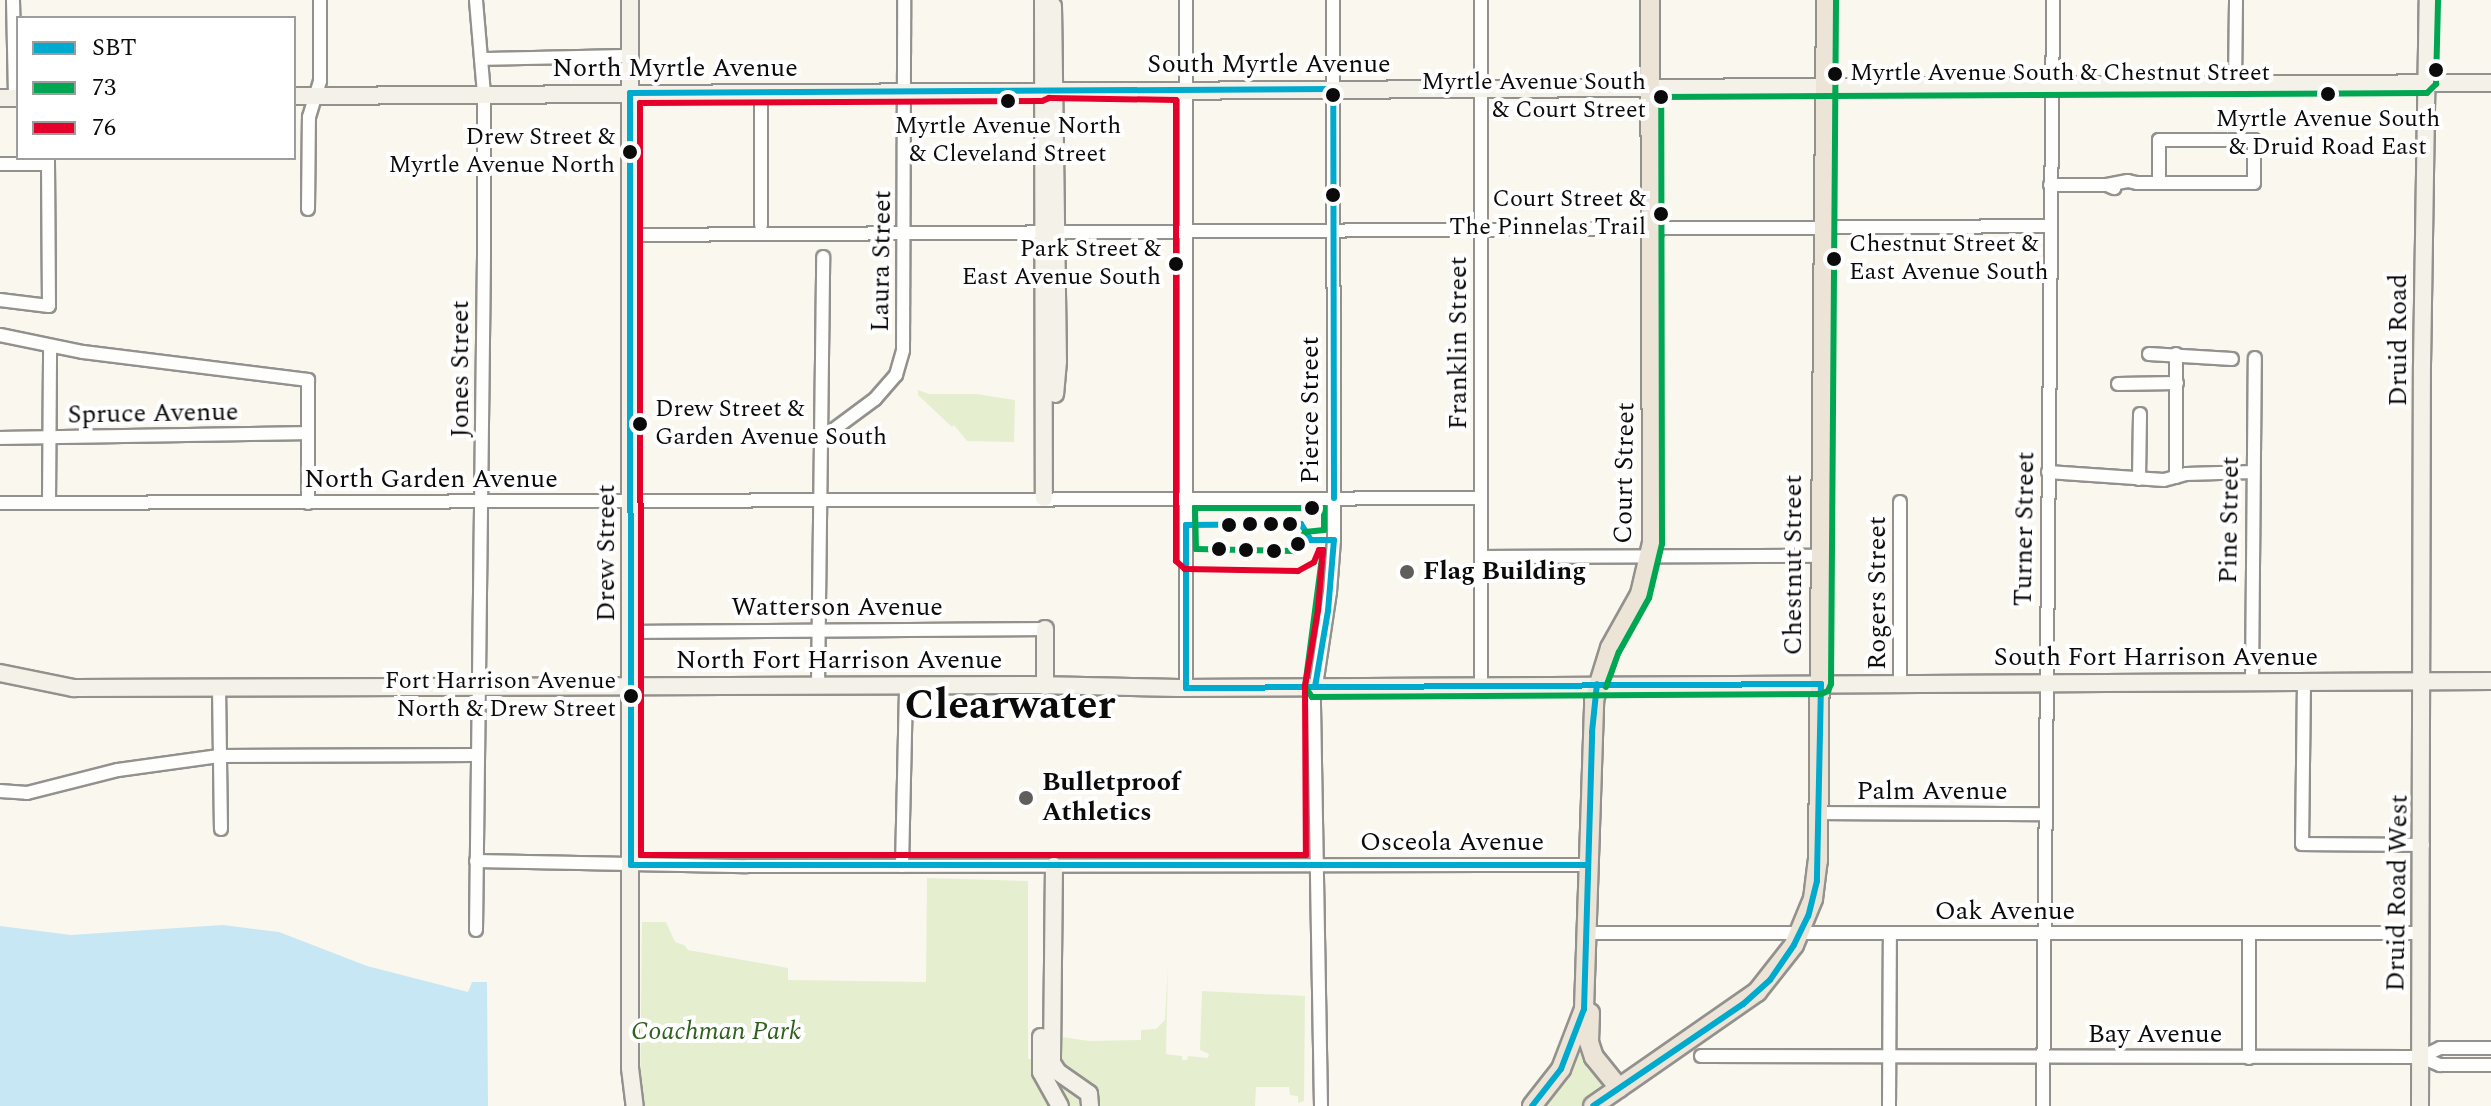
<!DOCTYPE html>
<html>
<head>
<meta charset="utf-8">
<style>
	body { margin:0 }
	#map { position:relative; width:2491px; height:1106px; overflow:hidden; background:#faf7ef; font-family:Spectral,serif }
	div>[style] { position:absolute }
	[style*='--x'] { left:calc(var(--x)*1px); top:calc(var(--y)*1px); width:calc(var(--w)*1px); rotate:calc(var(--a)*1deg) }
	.green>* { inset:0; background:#e5efcf }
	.water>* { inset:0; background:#c6e7f3 }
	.roads { filter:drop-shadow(2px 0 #93918e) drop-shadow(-2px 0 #93918e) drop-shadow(0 2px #93918e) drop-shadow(0 -2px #93918e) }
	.street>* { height:12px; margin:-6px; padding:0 6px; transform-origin:6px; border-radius:6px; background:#fefefd }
	.secondary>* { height:16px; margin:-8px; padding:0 8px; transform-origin:8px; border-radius:8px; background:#f4f2e8 }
	.primary>* { height:18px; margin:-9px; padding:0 9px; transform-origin:9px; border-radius:9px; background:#ece5d7 }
	.bus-1>* { height:6px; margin:-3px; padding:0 3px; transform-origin:3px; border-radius:3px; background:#00a9ce }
	.bus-2>* { height:6px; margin:-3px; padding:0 3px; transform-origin:3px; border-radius:3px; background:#00a651 }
	.bus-3>* { height:6px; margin:-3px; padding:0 3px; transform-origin:3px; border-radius:3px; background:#e4002b }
	.dots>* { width:22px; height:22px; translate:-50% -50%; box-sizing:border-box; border:4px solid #fff; border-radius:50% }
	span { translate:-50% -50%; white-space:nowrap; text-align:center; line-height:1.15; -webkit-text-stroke:8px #fff; paint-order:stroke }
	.bus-label { font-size:24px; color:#0b0b0b }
	.left { translate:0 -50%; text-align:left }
	.right { translate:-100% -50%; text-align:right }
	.street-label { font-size:26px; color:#0b0b0b }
	.poi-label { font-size:26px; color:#0b0b0b; font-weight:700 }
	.park-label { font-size:26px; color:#30611d; font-style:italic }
	.town-label { font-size:42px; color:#0b0b0b; font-weight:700 }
	.legend { position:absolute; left:16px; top:16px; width:280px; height:144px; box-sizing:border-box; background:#fff; border:2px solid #9d9d9d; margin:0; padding:10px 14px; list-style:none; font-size:24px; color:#0b0b0b }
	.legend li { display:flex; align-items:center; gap:16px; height:40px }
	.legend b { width:40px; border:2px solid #9d9d9d }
</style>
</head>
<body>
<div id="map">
	<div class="green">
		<div style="clip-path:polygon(918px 390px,929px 394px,976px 394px,1015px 400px,1014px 442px,967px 441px,954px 425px,952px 427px,918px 395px)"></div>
		<div style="clip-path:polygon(927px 878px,1028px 881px,1028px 1059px,1032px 1059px,1033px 1033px,1047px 1060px,1062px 1061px,1062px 1037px,1089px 1041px,1141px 1040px,1141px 1030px,1156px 1029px,1165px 1020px,1168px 965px,1166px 1054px,1182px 1056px,1182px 1060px,1187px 1060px,1188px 1056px,1208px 1058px,1209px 1054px,1200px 1050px,1202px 991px,1305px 996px,1304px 1101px,1298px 1103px,1298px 1096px,1290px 1095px,1289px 1087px,1256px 1087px,1255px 1106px,640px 1106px,642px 922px,666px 922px,675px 942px,684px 945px,688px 950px,788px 968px,788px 980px,926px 982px)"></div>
		<div style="clip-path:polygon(1580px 1050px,1585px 1052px,1607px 1089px,1583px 1106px,1541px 1106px)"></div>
	</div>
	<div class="water">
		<div style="clip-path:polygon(223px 925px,279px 932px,367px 966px,468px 992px,472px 982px,487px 982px,488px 1106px,0 1106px,0 926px,71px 935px)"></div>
	</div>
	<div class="roads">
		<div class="street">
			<div style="--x:13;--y:0;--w:98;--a:88.8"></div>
			<div style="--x:1481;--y:0;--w:686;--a:90"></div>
			<div style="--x:481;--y:59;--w:149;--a:-1.2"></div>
			<div style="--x:2235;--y:84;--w:84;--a:-89.3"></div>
			<div style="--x:761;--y:93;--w:132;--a:90"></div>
			<div style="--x:0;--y:164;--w:48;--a:0"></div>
			<div style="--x:2050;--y:185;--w:57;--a:0"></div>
			<div style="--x:2107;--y:185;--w:8;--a:23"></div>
			<div style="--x:2107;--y:185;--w:21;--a:-11"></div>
			<div style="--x:2128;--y:181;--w:9;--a:13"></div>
			<div style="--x:2137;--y:183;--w:117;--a:0"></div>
			<div style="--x:2254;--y:183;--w:43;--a:-90"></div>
			<div style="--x:2254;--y:140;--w:95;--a:180"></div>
			<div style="--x:2159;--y:140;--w:43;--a:90"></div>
			<div style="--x:308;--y:209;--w:92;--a:-89.4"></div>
			<div style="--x:309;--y:117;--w:38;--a:-73"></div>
			<div style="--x:320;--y:81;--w:81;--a:-90"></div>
			<div style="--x:631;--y:235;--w:1419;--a:-0.36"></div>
			<div style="--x:0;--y:300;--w:49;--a:7"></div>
			<div style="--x:49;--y:306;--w:148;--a:-90.4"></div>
			<div style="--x:0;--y:335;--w:85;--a:11.6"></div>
			<div style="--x:83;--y:352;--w:227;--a:7.1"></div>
			<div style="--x:308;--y:380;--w:123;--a:90"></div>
			<div style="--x:2149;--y:354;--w:83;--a:3.4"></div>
			<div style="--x:2118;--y:384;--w:59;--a:-1"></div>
			<div style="--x:0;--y:438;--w:307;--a:-0.9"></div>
			<div style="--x:821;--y:439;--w:67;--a:-36.5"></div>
			<div style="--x:875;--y:399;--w:32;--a:-49"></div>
			<div style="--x:896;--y:375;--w:26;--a:-74"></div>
			<div style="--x:903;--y:350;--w:350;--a:-89.8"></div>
			<div style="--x:2048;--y:472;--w:116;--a:3.9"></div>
			<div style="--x:2164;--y:480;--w:23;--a:-15"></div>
			<div style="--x:2186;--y:474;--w:67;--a:-1.7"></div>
			<div style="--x:2176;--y:477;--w:123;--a:-90"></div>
			<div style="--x:2139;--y:479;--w:65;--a:-89.1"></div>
			<div style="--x:0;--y:503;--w:1481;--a:-0.19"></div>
			<div style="--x:49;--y:503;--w:157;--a:-89.6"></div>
			<div style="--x:1481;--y:557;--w:340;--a:-0.2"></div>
			<div style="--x:630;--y:632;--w:415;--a:-0.4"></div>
			<div style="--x:2252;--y:682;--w:324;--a:-89.5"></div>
			<div style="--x:2304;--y:682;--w:162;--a:90.7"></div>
			<div style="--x:2302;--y:844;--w:121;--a:0.5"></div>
			<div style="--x:1900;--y:684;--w:182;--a:-90"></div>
			<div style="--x:818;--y:685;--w:428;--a:-89.3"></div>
			<div style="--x:219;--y:687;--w:142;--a:89.2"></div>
			<div style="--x:1186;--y:688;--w:688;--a:-90"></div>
			<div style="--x:0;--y:791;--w:27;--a:4"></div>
			<div style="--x:27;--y:793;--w:94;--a:-14.2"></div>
			<div style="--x:118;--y:770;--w:102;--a:-7.9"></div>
			<div style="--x:219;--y:756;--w:257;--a:-0.2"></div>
			<div style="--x:1819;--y:813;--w:226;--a:0.3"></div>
			<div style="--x:476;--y:861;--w:271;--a:1.1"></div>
			<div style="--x:747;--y:866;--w:841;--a:-0.07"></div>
			<div style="--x:902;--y:866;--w:180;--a:-88.7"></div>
			<div style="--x:476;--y:930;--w:676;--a:-89.32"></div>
			<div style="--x:484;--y:254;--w:160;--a:-90"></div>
			<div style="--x:484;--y:94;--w:94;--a:-94.9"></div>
			<div style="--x:1587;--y:933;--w:835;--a:0"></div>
			<div style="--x:1701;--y:1056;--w:720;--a:0.08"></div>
			<div style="--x:2421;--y:1057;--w:21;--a:23"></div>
			<div style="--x:2440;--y:1065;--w:51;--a:0"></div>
			<div style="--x:2421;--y:1057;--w:21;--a:-25"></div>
			<div style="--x:2440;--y:1048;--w:51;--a:0"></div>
			<div style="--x:2249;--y:1058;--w:124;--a:-90"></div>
			<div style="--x:1321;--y:1106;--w:407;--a:-91"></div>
			<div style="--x:1314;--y:699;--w:108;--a:-81.5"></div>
			<div style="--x:1330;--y:592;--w:52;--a:-85.6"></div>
			<div style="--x:1334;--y:540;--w:540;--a:-90.11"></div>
			<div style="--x:1889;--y:1106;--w:173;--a:-89.7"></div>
			<div style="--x:2043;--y:1106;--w:1106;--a:-89.48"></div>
		</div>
		<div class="secondary">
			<div style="--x:630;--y:0;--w:1068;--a:90"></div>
			<div style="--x:630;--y:1068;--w:38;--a:83"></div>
			<div style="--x:1043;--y:0;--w:498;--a:89.9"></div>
			<div style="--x:1053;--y:6;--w:355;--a:89.2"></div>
			<div style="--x:1058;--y:361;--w:33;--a:95"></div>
			<div style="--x:294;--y:96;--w:2197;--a:-0.34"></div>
			<div style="--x:0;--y:98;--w:18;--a:0"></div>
			<div style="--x:1045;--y:629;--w:57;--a:90"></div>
			<div style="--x:0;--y:673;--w:75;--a:11.6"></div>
			<div style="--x:73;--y:688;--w:956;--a:-0.18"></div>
			<div style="--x:1029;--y:685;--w:150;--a:1.1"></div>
			<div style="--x:1179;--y:688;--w:1312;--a:-0.31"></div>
			<div style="--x:1054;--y:866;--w:197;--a:90.6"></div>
			<div style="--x:1052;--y:1063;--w:11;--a:56"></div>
			<div style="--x:1058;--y:1072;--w:38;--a:35"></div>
			<div style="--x:1089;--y:1094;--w:12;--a:85"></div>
			<div style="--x:1041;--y:1037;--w:35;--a:90"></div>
			<div style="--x:1041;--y:1072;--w:39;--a:61"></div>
			<div style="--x:2420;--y:1106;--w:741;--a:-89.85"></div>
			<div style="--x:2422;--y:365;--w:365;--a:-89.1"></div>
		</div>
		<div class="primary">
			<div style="--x:1590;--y:1013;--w:29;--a:92"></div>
			<div style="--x:1589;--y:1042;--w:16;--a:72"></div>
			<div style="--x:1594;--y:1057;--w:40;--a:51"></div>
			<div style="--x:1532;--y:1106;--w:47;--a:-51.9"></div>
			<div style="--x:1561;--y:1069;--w:64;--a:-69"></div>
			<div style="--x:1584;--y:1009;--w:309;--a:-88.1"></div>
			<div style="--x:1594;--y:700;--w:54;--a:-72.9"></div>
			<div style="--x:1610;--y:648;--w:62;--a:-60.9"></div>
			<div style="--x:1640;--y:594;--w:52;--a:-76.8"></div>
			<div style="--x:1652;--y:543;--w:543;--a:-90.21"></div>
			<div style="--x:1593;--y:1106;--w:200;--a:-34.8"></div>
			<div style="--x:1757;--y:992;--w:60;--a:-51.8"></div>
			<div style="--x:1794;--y:945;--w:50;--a:-67.6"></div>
			<div style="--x:1813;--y:899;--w:38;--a:-83"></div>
			<div style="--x:1818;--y:861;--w:861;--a:-89.47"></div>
		</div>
	</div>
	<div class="bus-1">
		<div style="--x:1334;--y:498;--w:409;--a:-90.1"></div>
		<div style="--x:1333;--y:89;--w:703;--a:179.67"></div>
		<div style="--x:630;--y:93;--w:772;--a:89.93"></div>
		<div style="--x:631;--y:865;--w:957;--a:0"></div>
		<div style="--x:1315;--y:687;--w:77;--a:-80.3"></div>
		<div style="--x:1328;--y:611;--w:71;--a:-85.2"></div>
		<div style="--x:1334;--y:540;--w:23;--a:180"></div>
		<div style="--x:1311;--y:540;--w:19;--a:-122"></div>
		<div style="--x:1301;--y:524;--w:115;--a:179.5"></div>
		<div style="--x:1186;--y:525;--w:163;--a:90"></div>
		<div style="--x:1186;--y:688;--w:635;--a:-0.36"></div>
		<div style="--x:1821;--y:684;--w:197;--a:91.2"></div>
		<div style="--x:1817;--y:881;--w:36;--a:104"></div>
		<div style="--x:1808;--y:916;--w:32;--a:116"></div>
		<div style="--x:1794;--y:945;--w:42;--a:124.4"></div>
		<div style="--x:1770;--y:980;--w:36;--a:138"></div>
		<div style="--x:1743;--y:1004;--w:181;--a:145.8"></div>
		<div style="--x:1532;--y:1106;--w:47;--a:-51.9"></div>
		<div style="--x:1561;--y:1069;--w:64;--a:-69"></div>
		<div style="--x:1584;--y:1009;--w:277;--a:-88.3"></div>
		<div style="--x:1592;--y:732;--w:48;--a:-84.1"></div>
	</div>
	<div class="bus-2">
		<div style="--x:1195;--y:508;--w:129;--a:0"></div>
		<div style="--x:1324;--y:508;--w:22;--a:90"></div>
		<div style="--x:1324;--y:530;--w:19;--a:174"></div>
		<div style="--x:1305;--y:532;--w:22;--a:120"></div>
		<div style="--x:1294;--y:551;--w:98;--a:-178.8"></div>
		<div style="--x:1196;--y:549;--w:41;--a:-91.4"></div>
		<div style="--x:1323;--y:550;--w:137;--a:97.5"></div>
		<div style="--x:1305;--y:686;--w:13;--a:58"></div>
		<div style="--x:1312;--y:697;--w:509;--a:-0.34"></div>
		<div style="--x:1821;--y:694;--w:8;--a:-23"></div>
		<div style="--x:1828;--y:691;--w:8;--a:-67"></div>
		<div style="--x:1831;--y:684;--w:684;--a:-89.58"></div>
		<div style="--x:1606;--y:687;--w:37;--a:-70"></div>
		<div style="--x:1619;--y:652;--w:62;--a:-60.9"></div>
		<div style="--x:1649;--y:598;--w:56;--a:-76.5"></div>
		<div style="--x:1662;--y:544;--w:447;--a:-90.1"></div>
		<div style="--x:1661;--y:97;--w:766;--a:-0.3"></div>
		<div style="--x:2427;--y:93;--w:13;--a:-45"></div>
		<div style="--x:2436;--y:84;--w:84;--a:-88.6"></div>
	</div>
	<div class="bus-3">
		<div style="--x:1049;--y:98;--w:127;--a:0.9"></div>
		<div style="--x:1176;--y:100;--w:461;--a:90"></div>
		<div style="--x:1176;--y:561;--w:12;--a:42"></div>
		<div style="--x:1185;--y:569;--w:113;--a:1"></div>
		<div style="--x:1298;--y:571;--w:18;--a:-29"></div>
		<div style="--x:1314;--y:562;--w:13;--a:-67"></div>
		<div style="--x:1319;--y:550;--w:4;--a:0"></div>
		<div style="--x:1323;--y:550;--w:60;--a:94.8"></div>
		<div style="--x:1318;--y:610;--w:77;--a:99.7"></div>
		<div style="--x:1305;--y:686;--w:169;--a:89.7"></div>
		<div style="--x:1306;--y:855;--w:665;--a:180"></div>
		<div style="--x:641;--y:855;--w:752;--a:-90.08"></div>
		<div style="--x:640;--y:103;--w:402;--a:-0.3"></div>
		<div style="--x:1042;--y:101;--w:8;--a:-23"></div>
	</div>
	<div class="dots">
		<div style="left:2436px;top:70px;background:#0b0b0b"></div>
		<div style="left:1835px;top:74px;background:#0b0b0b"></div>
		<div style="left:2328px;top:94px;background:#0b0b0b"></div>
		<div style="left:1333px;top:95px;background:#0b0b0b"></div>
		<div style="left:1661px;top:97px;background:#0b0b0b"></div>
		<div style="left:1008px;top:101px;background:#0b0b0b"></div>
		<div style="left:630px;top:152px;background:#0b0b0b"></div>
		<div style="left:1333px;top:195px;background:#0b0b0b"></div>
		<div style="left:1661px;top:214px;background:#0b0b0b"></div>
		<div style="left:1834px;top:259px;background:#0b0b0b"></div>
		<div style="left:1176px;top:264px;background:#0b0b0b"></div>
		<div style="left:640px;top:424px;background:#0b0b0b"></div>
		<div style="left:1312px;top:508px;background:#0b0b0b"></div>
		<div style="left:1250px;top:524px;background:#0b0b0b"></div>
		<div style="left:1271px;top:524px;background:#0b0b0b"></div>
		<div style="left:1290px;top:524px;background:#0b0b0b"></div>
		<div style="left:1229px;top:525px;background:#0b0b0b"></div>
		<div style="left:1298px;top:544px;background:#0b0b0b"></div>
		<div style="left:1219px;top:549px;background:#0b0b0b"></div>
		<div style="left:1246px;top:550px;background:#0b0b0b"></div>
		<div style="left:1274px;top:551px;background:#0b0b0b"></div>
		<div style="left:1407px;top:572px;background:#5f5e5b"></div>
		<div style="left:631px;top:696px;background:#0b0b0b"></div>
		<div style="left:1026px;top:798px;background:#5f5e5b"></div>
	</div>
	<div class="bus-label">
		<span class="left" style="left:1850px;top:74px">Myrtle Avenue South &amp; Chestnut Street</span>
		<span class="right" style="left:1646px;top:97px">Myrtle Avenue South<br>&amp; Court Street</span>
		<span style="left:2328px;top:134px">Myrtle Avenue South<br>&amp; Druid Road East</span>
		<span style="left:1008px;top:141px">Myrtle Avenue North<br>&amp; Cleveland Street</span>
		<span class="right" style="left:615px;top:152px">Drew Street &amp;<br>Myrtle Avenue North</span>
		<span class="right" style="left:1646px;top:214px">Court Street &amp;<br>The Pinnelas Trail</span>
		<span class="left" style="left:1849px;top:259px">Chestnut Street &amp;<br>East Avenue South</span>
		<span class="right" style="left:1161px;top:264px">Park Street &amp;<br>East Avenue South</span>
		<span class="left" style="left:655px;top:424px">Drew Street &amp;<br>Garden Avenue South</span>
		<span class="right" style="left:616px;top:696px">Fort Harrison Avenue<br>North &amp; Drew Street</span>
	</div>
	<div class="street-label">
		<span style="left:1269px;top:65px">South Myrtle Avenue</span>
		<span style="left:675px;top:69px">North Myrtle Avenue</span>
		<span style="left:882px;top:261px;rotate:-89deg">Laura Street</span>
		<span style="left:2399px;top:340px;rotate:-90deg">Druid Road</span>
		<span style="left:1459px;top:343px;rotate:-90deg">Franklin Street</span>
		<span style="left:461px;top:369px;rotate:-90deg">Jones Street</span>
		<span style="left:1311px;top:410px;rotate:-90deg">Pierce Street</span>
		<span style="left:153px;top:414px;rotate:-1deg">Spruce Avenue</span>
		<span style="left:1625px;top:473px;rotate:-89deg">Court Street</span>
		<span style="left:431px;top:480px">North Garden Avenue</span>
		<span style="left:2230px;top:520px;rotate:-89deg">Pine Street</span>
		<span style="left:2025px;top:529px;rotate:-89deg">Turner Street</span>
		<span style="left:607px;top:553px;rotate:-90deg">Drew Street</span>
		<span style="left:1794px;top:565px;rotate:-90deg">Chestnut Street</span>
		<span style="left:1878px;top:593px;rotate:-90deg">Rogers Street</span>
		<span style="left:837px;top:608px">Watterson Avenue</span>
		<span style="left:2156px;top:658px">South Fort Harrison Avenue</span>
		<span style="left:839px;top:661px">North Fort Harrison Avenue</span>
		<span style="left:1932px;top:792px">Palm Avenue</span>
		<span style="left:1452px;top:843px">Osceola Avenue</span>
		<span style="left:2398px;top:893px;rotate:-89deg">Druid Road West</span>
		<span style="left:2005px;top:912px">Oak Avenue</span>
		<span style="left:2155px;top:1035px">Bay Avenue</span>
	</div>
	<div class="poi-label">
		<span class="left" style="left:1423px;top:572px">Flag Building</span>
		<span class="left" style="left:1042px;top:798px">Bulletproof<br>Athletics</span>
	</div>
	<div class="park-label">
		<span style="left:716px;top:1032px">Coachman Park</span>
	</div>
	<div class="town-label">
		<span style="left:1010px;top:706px">Clearwater</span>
	</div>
	<ul class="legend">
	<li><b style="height:10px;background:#00a9ce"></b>SBT</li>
	<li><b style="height:10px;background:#00a651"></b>73</li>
	<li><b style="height:10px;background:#e4002b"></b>76</li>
	</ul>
</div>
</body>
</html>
